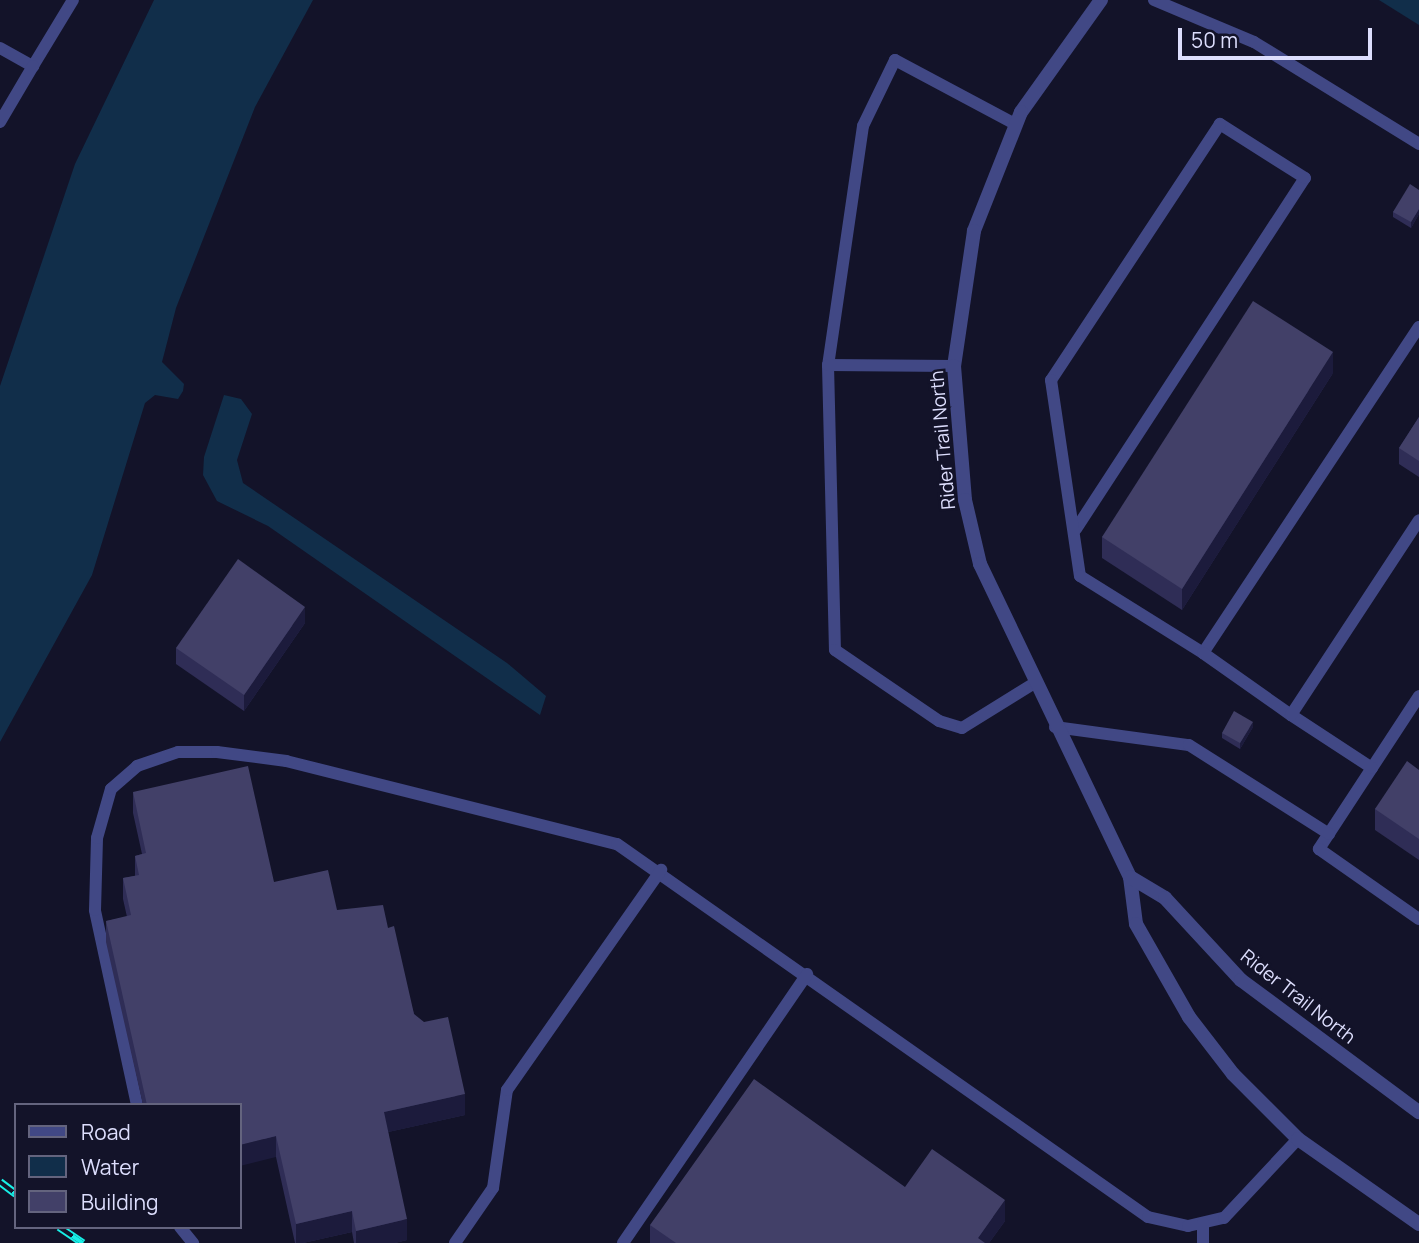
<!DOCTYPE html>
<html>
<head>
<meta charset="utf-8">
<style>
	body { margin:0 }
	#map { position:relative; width:1419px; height:1243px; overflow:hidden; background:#131329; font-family:Manrope,sans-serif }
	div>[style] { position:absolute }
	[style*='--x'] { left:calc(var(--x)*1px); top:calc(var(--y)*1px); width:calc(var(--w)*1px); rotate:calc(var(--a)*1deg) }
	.water>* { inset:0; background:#112e4a }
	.service>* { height:12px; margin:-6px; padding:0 6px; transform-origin:6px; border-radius:6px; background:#414885 }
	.tertiary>* { height:14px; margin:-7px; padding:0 7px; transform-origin:7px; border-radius:7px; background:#414885 }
	.rail>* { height:8px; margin-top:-4px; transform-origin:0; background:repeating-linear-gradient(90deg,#131329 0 16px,#17efe6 0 32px); box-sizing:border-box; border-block:2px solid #17efe6 }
	.wall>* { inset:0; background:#2f2d56 }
	.shaded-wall>* { inset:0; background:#1c1b3c }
	.building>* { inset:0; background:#424068 }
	span { translate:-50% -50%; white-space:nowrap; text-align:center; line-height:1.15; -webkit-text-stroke:5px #131329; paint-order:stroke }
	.street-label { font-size:19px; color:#dddefd }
	.legend { position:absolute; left:14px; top:1103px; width:228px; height:126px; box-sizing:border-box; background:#131329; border:2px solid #64647e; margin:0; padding:9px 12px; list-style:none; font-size:21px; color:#dddefd }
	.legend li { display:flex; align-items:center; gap:14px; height:35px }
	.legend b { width:35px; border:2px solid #64647e }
	.scale { position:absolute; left:1178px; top:28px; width:194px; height:32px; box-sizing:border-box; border:4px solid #dddefd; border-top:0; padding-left:9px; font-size:21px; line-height:24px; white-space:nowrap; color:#dddefd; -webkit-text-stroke:5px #131329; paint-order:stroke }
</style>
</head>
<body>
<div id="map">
	<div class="water">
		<div style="clip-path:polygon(154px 0,313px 0,255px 107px,176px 308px,162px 362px,184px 384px,183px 391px,178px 399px,155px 395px,145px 403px,92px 575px,0 742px,0 386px,75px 164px)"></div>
		<div style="clip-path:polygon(1379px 0,1419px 0,1419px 25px)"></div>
		<div style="clip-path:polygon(224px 395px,241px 399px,252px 414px,237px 460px,243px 483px,507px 663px,546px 696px,540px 715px,268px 526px,217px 501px,203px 475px,204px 457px)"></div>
	</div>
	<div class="service">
		<div style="--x:1154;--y:0;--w:108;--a:22.8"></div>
		<div style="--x:1254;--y:42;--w:194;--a:31.7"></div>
		<div style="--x:0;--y:48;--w:38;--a:29"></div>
		<div style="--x:33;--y:66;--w:77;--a:-58.8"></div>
		<div style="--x:0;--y:122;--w:65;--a:-59.5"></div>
		<div style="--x:1015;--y:124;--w:136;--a:-151.9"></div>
		<div style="--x:895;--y:60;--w:73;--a:115.9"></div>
		<div style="--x:863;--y:126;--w:242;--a:98.3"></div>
		<div style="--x:828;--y:365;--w:285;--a:88.6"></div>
		<div style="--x:835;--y:650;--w:126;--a:34.3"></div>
		<div style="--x:939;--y:721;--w:24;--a:17"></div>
		<div style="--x:962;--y:728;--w:84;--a:-31.8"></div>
		<div style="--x:828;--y:365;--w:126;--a:0.5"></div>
		<div style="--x:1076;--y:529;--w:419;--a:-56.9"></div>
		<div style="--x:1305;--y:178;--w:101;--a:-147.6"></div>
		<div style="--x:1220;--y:124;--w:307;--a:123.4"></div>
		<div style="--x:1051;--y:380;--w:198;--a:81.6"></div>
		<div style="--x:1080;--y:576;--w:145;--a:32"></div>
		<div style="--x:1203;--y:653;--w:391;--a:-56.5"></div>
		<div style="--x:1203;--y:653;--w:108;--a:35.2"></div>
		<div style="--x:1419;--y:696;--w:183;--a:123.2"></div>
		<div style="--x:1319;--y:849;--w:122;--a:35"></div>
		<div style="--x:1055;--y:727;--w:135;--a:7.7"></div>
		<div style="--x:1189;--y:745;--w:166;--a:32.4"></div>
		<div style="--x:1372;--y:768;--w:97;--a:-146.8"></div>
		<div style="--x:1291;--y:715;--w:233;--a:-56.7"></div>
		<div style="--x:137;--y:1105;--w:199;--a:-102.2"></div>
		<div style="--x:95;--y:910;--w:72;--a:-88.4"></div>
		<div style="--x:97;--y:838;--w:51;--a:-74.1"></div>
		<div style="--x:111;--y:789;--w:35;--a:-41"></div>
		<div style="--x:137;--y:766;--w:43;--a:-18.9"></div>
		<div style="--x:178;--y:752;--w:39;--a:0"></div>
		<div style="--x:217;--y:752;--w:70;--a:7.4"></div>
		<div style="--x:286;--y:761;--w:341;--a:14.1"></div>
		<div style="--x:617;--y:844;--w:649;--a:35.09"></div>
		<div style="--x:1148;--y:1217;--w:41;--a:12.7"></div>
		<div style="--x:1188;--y:1226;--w:37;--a:-13"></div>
		<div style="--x:1224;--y:1218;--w:108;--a:-46.9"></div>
		<div style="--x:1203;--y:1223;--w:20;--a:90"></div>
		<div style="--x:180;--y:1227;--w:21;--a:51"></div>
		<div style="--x:455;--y:1243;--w:67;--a:-55.4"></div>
		<div style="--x:493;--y:1188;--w:99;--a:-81.9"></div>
		<div style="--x:507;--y:1090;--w:269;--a:-55"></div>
		<div style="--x:623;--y:1243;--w:326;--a:-55.6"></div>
	</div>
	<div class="tertiary">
		<div style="--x:1101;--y:0;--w:138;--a:125.5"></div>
		<div style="--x:1021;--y:112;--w:128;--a:111.6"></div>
		<div style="--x:974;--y:231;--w:136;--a:98.4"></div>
		<div style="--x:954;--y:366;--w:134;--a:85.3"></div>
		<div style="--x:965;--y:500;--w:66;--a:76.8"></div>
		<div style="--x:980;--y:564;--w:347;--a:64.4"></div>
		<div style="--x:1130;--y:877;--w:47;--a:82.7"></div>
		<div style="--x:1136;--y:924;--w:107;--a:60.3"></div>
		<div style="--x:1189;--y:1017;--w:72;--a:52.3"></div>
		<div style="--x:1233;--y:1074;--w:92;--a:45"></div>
		<div style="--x:1298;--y:1139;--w:148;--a:35.1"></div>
		<div style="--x:1130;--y:877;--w:41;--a:31"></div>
		<div style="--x:1165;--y:898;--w:112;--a:47.2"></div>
		<div style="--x:1241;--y:980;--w:222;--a:36.6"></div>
	</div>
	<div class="rail">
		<div style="--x:0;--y:1182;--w:20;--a:37"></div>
		<div style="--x:59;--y:1227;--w:29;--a:34"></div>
	</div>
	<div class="wall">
		<div style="clip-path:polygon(1419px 190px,1419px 214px,1411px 228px,1393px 217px,1393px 212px)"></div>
		<div style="clip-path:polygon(1333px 373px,1182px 610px,1102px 558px,1102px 537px)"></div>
		<div style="clip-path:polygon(1419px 417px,1419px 477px,1399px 464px,1399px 448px)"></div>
		<div style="clip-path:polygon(305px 623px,244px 711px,176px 664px,176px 648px)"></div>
		<div style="clip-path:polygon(1253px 727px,1240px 749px,1222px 738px,1222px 733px)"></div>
		<div style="clip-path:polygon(1419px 770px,1419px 860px,1375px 830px,1375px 809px)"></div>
		<div style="clip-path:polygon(133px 792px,274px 882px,337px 910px,388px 928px,414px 1014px,465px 1115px,388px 1132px,407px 1240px,395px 1243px,354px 1243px,352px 1232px,303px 1243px,295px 1243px,276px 1157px,240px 1105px,143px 1105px,106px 942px,106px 921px,127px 917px,123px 899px,123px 878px,135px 876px,135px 856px,142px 854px,133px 813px)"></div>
		<div style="clip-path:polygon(905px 1187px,1005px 1221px,989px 1243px,650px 1243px,650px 1225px)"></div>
	</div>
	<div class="shaded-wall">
		<div style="clip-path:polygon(1419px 209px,1419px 214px,1411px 228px,1411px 222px)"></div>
		<div style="clip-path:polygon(1333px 352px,1333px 373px,1182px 610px,1182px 589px)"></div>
		<div style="clip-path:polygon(305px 607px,305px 623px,244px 711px,244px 695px)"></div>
		<div style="clip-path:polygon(1253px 722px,1253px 727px,1240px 749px,1240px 743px)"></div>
		<div style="clip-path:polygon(465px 1094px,465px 1115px,384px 1133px,384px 1112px)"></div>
		<div style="clip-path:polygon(276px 1136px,276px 1157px,240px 1166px,240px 1145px)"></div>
		<div style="clip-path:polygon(1005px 1200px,1005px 1221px,989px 1243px,978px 1243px,978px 1238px)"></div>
		<div style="clip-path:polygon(352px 1211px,352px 1232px,303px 1243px,296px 1243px,296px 1224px)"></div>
		<div style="clip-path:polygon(407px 1219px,407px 1240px,395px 1243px,356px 1243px,356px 1231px)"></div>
	</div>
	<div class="building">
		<div style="clip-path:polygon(1410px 184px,1419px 190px,1419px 209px,1411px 222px,1393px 212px)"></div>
		<div style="clip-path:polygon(1253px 301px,1333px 352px,1182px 589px,1102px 537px)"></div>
		<div style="clip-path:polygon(1419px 417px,1419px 461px,1399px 448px)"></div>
		<div style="clip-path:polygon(238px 559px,305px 607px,244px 695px,176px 648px)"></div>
		<div style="clip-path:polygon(1234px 711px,1253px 722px,1240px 743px,1222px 733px)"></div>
		<div style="clip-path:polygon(1407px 761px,1419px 770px,1419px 839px,1375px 809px)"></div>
		<div style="clip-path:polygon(248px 766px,274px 882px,328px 870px,337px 910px,383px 905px,388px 928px,394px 926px,414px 1014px,424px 1022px,448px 1017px,465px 1094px,384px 1112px,407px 1219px,356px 1231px,352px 1211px,296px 1224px,276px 1136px,240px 1145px,240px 1105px,147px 1105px,106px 921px,131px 915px,123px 878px,139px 875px,135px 856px,146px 853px,133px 792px)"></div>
		<div style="clip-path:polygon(754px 1079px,905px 1187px,932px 1149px,1005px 1200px,978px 1238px,985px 1243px,676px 1243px,650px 1225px)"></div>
	</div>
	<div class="street-label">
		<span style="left:943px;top:440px;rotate:-95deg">Rider Trail North</span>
		<span style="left:1298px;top:997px;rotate:38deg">Rider Trail North</span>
	</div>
	<ul class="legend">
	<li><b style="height:9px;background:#414885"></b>Road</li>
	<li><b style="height:19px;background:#112e4a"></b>Water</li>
	<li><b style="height:19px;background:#424068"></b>Building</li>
	</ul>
	<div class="scale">50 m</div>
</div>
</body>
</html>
